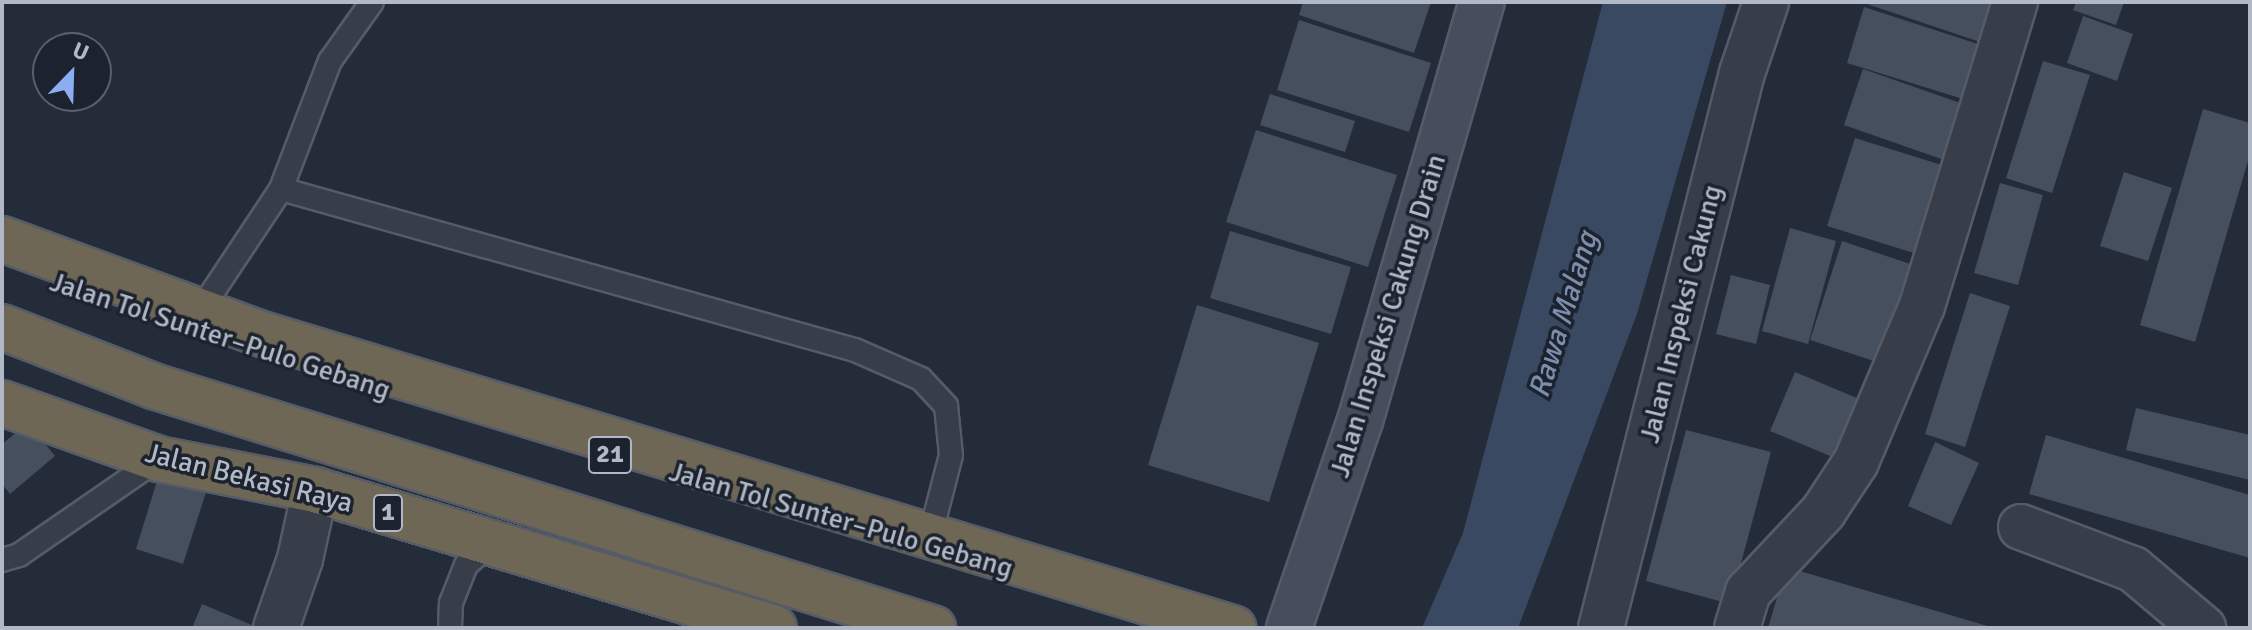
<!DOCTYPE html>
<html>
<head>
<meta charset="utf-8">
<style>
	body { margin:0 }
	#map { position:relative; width:2252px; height:630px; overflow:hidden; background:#242c3a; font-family:Signika,sans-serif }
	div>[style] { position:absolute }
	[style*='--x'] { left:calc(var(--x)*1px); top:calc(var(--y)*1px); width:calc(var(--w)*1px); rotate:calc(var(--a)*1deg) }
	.water>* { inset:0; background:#3a4962 }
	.building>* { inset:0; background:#454f5e }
	.roads { filter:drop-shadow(2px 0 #555c68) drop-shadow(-2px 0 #555c68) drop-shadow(0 2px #555c68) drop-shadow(0 -2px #555c68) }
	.lane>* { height:22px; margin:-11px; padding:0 11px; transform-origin:11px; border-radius:11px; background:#373e4a }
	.street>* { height:44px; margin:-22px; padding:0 22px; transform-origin:22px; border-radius:22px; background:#373e4a }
	.secondary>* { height:44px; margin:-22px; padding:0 22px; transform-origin:22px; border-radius:22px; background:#464d5d }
	.highway>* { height:44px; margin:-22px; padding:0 22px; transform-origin:22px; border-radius:22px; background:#6f6755 }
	span { translate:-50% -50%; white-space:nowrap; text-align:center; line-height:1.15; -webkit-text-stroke:7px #1c232f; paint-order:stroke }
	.shield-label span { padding:2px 6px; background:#1c232f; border:2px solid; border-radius:6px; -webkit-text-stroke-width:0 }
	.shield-label { font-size:26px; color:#b2b9c6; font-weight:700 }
	.street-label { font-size:28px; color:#b2b9c6 }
	.water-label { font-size:30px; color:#7c8eac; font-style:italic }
	.frame { position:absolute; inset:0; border:4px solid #b2b9c6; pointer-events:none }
	.north { position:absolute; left:32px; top:32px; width:80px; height:80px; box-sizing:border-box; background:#1c232f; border:2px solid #585f6b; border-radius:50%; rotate:23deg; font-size:22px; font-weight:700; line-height:32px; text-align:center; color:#b2b9c6 }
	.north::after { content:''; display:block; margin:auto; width:28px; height:36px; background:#8cadf1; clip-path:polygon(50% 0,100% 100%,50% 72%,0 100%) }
</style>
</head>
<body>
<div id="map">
	<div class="water">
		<div style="clip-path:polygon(1603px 2px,1727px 2px,1637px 314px,1518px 628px,1422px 628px,1463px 533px)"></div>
	</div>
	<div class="building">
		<div style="clip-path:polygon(1303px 2px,1431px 2px,1414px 53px,1299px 15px)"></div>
		<div style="clip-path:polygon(1861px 2px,1996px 2px,1983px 43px)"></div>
		<div style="clip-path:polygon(2076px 2px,2124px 2px,2116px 25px,2073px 10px)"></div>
		<div style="clip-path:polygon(1864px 7px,1981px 45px,1963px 99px,1847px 63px)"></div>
		<div style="clip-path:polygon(2083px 16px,2133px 34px,2117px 81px,2067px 63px)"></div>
		<div style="clip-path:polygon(1299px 20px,1431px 63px,1409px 132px,1277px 90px)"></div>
		<div style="clip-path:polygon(2043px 61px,2090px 75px,2052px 193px,2006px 178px)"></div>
		<div style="clip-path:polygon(1863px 69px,1966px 105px,1947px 161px,1844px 125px)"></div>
		<div style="clip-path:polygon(1270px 94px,1355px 121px,1345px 152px,1260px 125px)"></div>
		<div style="clip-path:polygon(2203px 109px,2250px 123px,2250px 154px,2195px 342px,2140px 325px)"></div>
		<div style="clip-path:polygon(1256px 130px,1397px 175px,1368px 267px,1226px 222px)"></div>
		<div style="clip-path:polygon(1855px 138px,1945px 166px,1917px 254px,1827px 226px)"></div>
		<div style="clip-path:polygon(2124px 172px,2172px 188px,2148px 261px,2100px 246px)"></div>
		<div style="clip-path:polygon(2000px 183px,2043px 195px,2018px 285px,1974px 273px)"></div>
		<div style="clip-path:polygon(1790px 228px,1836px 241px,1808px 344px,1762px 331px)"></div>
		<div style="clip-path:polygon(1230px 231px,1351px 267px,1331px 334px,1210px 298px)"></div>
		<div style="clip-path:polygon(1842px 241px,1925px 269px,1892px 367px,1810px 340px)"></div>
		<div style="clip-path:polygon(1731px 275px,1770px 285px,1756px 344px,1716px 334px)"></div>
		<div style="clip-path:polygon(1970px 293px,2010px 306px,1965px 447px,1925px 434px)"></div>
		<div style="clip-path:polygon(1197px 305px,1319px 343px,1269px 502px,1148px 465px)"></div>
		<div style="clip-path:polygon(1795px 372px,1864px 401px,1840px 460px,1770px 431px)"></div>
		<div style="clip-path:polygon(2136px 408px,2250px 435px,2250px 480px,2126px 450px)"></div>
		<div style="clip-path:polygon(28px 423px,55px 456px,10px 494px,2px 484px,2px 444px)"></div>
		<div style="clip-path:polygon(1686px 430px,1771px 452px,1730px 604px,1646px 581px)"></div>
		<div style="clip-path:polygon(2046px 435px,2250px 495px,2250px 558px,2029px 494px)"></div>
		<div style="clip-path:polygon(1935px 442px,1979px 463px,1951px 525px,1908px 506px)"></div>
		<div style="clip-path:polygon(161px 468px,209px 483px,183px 564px,136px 549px)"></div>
		<div style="clip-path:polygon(1786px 567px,1991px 627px,1991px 628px,1768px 628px)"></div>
		<div style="clip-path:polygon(202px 604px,259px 628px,192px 628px)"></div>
	</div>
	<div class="roads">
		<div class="lane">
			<div style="--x:281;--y:189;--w:596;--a:15.67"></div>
			<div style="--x:855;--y:350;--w:72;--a:23.7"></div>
			<div style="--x:921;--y:379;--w:37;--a:47"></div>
			<div style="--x:946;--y:406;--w:49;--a:84.2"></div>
			<div style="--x:951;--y:455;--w:84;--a:104.5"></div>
			<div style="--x:200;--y:311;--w:146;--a:-56.4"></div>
			<div style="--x:281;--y:189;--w:137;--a:-69.1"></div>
			<div style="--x:330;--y:61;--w:72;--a:-54.6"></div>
			<div style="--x:2;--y:560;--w:18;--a:-16"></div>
			<div style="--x:19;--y:555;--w:169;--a:-34.6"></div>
			<div style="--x:450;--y:628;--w:25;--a:-88"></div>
			<div style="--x:451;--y:603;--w:41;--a:-68.5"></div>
			<div style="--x:466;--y:565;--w:30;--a:-42"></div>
		</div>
		<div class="street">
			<div style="--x:2021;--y:527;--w:120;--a:20.6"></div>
			<div style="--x:2133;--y:569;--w:92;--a:40.1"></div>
			<div style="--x:276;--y:628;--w:73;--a:-70.8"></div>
			<div style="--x:300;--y:559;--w:71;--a:-77.7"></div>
			<div style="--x:1601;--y:628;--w:573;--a:-75.75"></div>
			<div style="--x:1742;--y:73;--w:75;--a:-71.3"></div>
			<div style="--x:1737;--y:628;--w:38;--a:-73"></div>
			<div style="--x:1748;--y:592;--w:110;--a:-46.8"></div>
			<div style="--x:1823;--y:512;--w:60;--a:-56.6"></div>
			<div style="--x:1856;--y:462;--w:169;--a:-67.1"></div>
			<div style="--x:1922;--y:306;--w:318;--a:-73"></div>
		</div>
		<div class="secondary">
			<div style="--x:1289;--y:628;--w:219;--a:-71.1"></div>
			<div style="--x:1360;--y:421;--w:436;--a:-73.8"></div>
		</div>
		<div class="highway">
			<div style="--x:2;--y:239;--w:277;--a:20.1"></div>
			<div style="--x:262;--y:334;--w:1015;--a:16.85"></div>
			<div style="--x:2;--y:327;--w:162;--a:21.3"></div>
			<div style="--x:153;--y:386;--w:817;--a:17.24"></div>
			<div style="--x:2;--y:403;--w:167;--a:19.6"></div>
			<div style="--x:159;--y:459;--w:159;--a:11.2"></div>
			<div style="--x:315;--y:490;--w:479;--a:16.7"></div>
		</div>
	</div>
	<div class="shield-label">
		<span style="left:610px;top:455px">21</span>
		<span style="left:388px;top:513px">1</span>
	</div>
	<div class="street-label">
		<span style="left:1681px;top:314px;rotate:-76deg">Jalan Inspeksi Cakung</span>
		<span style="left:1388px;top:316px;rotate:-73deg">Jalan Inspeksi Cakung Drain</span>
		<span style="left:220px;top:336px;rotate:18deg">Jalan Tol Sunter–Pulo Gebang</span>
		<span style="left:249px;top:478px;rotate:14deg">Jalan Bekasi Raya</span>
		<span style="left:841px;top:520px;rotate:16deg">Jalan Tol Sunter–Pulo Gebang</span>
	</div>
	<div class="water-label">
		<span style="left:1564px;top:315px;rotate:-73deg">Rawa Malang</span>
	</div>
	<div class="frame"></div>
	<div class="north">U</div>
</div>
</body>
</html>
